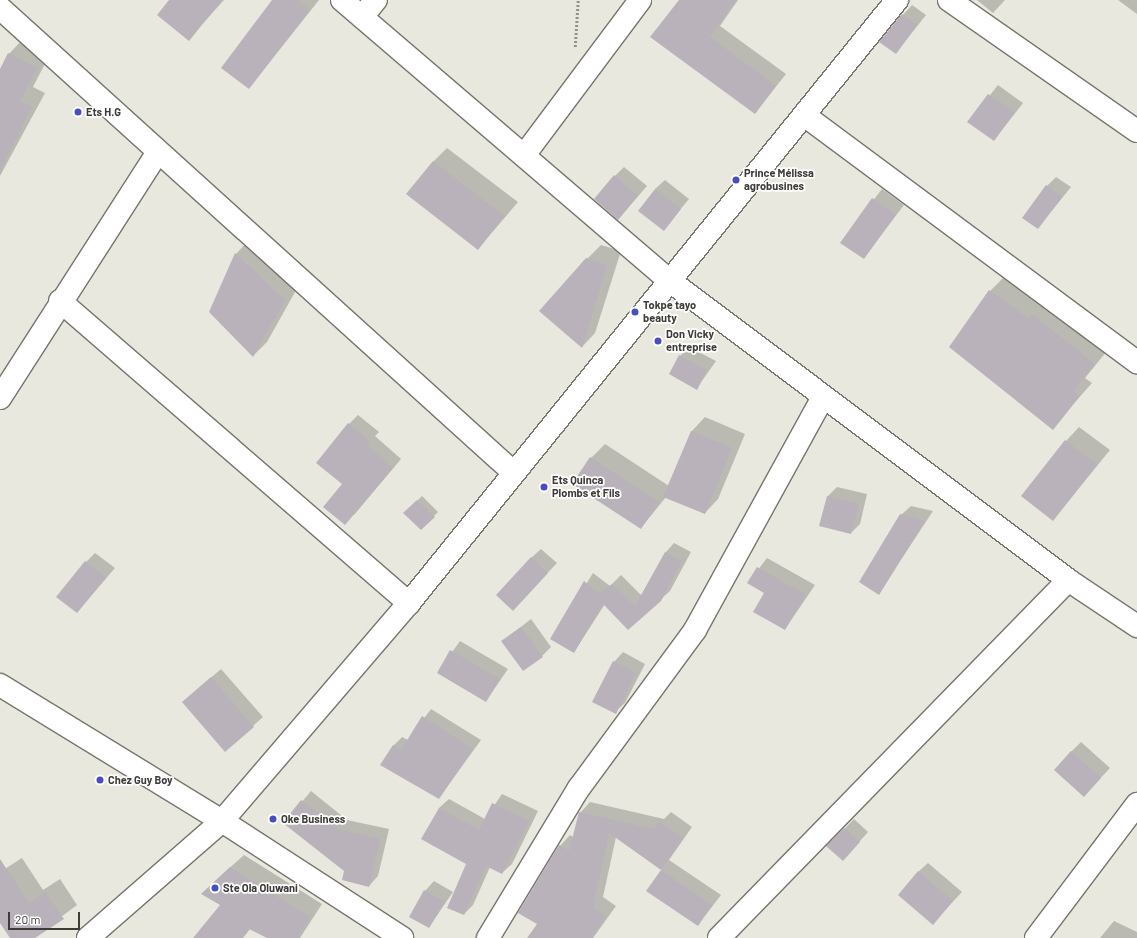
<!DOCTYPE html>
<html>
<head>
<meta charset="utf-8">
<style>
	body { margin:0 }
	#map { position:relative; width:1137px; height:938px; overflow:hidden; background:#e9e8df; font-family:Barlow,sans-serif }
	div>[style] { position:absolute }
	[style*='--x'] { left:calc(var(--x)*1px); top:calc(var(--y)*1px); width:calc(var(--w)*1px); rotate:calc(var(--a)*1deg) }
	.shadow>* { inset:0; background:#0003 }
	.building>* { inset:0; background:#b9b2ba }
	.path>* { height:2.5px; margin-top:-1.25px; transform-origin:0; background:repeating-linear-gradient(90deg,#91908a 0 2px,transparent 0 4px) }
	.roads { filter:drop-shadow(1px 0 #77756e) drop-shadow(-1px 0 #77756e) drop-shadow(0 1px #77756e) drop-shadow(0 -1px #77756e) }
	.minor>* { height:22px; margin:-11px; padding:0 11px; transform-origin:11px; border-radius:11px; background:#fff }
	.dots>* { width:11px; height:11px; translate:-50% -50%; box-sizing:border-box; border:2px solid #fff; border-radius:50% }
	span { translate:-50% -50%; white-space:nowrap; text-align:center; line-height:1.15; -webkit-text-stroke:3.5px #fff; paint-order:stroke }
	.poi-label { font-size:11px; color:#3d3c38; font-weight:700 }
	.left { translate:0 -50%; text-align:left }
	.scale { position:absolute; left:8px; top:912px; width:72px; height:18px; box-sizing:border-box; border:2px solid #3d3c38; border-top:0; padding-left:5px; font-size:12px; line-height:14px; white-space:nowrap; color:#3d3c38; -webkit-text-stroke:3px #fff; paint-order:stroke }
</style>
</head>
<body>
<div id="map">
	<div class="shadow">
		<div style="clip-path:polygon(171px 0,224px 0,188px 40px)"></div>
		<div style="clip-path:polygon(274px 0,319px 0,249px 88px)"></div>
		<div style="clip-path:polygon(683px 0,738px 0,720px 26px,786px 74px,755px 113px)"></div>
		<div style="clip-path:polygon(977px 0,1005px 0,993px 13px)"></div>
		<div style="clip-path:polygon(1118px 0,1137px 0,1137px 14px)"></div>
		<div style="clip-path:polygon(912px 5px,926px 15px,896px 53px,903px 15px)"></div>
		<div style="clip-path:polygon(22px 40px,50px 54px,33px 87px,45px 93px,0 176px,0 71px,9px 54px)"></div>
		<div style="clip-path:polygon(998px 85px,1023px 103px,994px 140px,969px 122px)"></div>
		<div style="clip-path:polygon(447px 148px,518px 202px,478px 249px,433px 162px)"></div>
		<div style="clip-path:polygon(624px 167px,647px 186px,618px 219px,615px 176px)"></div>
		<div style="clip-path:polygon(1056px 177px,1071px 187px,1038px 228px,1047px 186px)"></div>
		<div style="clip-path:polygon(665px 180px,689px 199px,664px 229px,655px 189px)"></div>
		<div style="clip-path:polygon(882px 189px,904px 205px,864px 258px,841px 242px)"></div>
		<div style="clip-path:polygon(249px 240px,299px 285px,267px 342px,253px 356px,236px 254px)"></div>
		<div style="clip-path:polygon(601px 245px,621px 251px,595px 333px,582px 347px,587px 259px)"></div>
		<div style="clip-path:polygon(1003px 278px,1041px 306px,1046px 302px,1107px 351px,1085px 378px,1092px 383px,1052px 428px,990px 291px)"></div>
		<div style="clip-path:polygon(689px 347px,716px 361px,697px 388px,680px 356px)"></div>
		<div style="clip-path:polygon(358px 415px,379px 432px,375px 436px,401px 459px,354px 515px,344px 484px,349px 424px)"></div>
		<div style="clip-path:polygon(705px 417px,745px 434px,718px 499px,705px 513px,666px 497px,641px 528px,591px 458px,605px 444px,669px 486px,692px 431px)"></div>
		<div style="clip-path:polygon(1079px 427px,1110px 450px,1053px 520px,1066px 441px)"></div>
		<div style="clip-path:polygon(837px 487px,867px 494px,860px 524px,851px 533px,820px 525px,828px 496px)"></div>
		<div style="clip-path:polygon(422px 496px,438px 512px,421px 529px,405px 513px)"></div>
		<div style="clip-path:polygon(911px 506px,933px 511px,879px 593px,901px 515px)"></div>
		<div style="clip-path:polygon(674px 543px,691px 552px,670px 591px,629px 628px,605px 604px,574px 652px,552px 639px,593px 573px,610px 586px,621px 575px,642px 596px,666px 552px)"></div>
		<div style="clip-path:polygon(541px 549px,557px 563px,522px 600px,531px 558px)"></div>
		<div style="clip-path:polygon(95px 553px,115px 568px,77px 612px,86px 562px)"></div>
		<div style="clip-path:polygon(767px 558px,815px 585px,785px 629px,765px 593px,748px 583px)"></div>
		<div style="clip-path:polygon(531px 619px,551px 647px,542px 656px,503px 641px)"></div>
		<div style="clip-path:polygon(460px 641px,508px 669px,486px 701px,438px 672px)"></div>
		<div style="clip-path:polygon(623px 652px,645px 664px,625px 703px,615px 712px,614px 662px)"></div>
		<div style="clip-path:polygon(221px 669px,263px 717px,225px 751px,183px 702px)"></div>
		<div style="clip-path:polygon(431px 709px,481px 740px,439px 798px,393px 746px,402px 737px,408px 740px)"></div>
		<div style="clip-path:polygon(1081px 742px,1110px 768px,1093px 786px,1071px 752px)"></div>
		<div style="clip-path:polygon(311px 791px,347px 820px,389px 829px,378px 876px,369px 886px,284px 823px)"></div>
		<div style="clip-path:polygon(502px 794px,538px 811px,512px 864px,502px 873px,490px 867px,473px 905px,464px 914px,468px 864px,439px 808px,449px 799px,485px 819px)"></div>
		<div style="clip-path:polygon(590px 802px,664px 819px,671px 812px,692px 827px,669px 860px,721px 895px,698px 925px,648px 890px,662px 869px,616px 837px,603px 897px,616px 906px,593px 938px,528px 938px,539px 924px,519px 913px,560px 846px,570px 835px,573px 837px,580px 813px)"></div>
		<div style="clip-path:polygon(854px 819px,868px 832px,852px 850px,828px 846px)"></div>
		<div style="clip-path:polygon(244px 855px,322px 904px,300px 938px,269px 938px,251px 928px,243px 938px,204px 938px,221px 904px,214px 882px)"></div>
		<div style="clip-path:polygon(22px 858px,43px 890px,60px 879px,77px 905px,33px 938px,11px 938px,0 921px,0 872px)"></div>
		<div style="clip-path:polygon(928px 863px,962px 892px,933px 923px,918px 872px)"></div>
		<div style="clip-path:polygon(434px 881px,453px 892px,429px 927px,425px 891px)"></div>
		<div style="clip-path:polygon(1114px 921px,1137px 932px,1137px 938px,1100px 938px)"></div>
	</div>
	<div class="building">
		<div style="clip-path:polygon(169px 0,222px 0,189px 41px,157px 15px)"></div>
		<div style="clip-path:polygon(272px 0,297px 0,310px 10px,249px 89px,221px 68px)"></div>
		<div style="clip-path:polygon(679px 0,736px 0,710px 37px,776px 86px,755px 114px,650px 37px)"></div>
		<div style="clip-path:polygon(902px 14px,917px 25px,896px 54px,879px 42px)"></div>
		<div style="clip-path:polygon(8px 53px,37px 68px,20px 101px,32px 107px,0 171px,0 69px)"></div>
		<div style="clip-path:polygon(988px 94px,1015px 112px,994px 141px,967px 122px)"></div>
		<div style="clip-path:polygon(433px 161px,504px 216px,478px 250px,406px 194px)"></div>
		<div style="clip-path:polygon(614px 175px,638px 196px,618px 220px,594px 199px)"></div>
		<div style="clip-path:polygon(1046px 185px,1062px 197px,1038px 229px,1022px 218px)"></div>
		<div style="clip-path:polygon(655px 189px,681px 209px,664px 231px,638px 211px)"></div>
		<div style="clip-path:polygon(872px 198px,896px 214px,864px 259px,840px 243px)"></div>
		<div style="clip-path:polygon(235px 253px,285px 300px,253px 357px,209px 312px)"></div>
		<div style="clip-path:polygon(586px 258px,607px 265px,582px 348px,539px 311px)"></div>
		<div style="clip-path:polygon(989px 290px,1028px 318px,1032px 314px,1095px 364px,1073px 391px,1080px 396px,1053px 430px,949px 347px)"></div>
		<div style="clip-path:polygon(679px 355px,707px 370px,697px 390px,669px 374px)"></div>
		<div style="clip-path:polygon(348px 423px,370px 441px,367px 446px,393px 468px,345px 525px,323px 507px,342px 484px,316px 463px)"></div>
		<div style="clip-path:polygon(691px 431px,732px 448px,705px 514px,663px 497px)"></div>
		<div style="clip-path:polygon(1065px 440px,1097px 465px,1053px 521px,1021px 496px)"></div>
		<div style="clip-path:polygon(590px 457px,659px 502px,641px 529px,572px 484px)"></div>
		<div style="clip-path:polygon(827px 496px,859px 504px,851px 534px,819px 526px)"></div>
		<div style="clip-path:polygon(417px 500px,435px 517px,421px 530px,403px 513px)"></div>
		<div style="clip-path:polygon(900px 514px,925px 521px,879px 595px,859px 582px)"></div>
		<div style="clip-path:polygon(665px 552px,682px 561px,661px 601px,628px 630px,603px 604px,574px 653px,550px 639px,584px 581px,600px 594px,612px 584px,635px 606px)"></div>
		<div style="clip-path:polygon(531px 557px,548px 573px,513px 611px,496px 595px)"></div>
		<div style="clip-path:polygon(85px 561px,106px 578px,77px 613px,56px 597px)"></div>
		<div style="clip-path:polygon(757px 567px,806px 595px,785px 630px,753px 612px,764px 593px,747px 583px)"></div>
		<div style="clip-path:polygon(521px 627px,543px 657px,523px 671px,501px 641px)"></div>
		<div style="clip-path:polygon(450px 650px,500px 679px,486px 702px,437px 673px)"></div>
		<div style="clip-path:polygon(613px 661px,636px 673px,616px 714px,592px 702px)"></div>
		<div style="clip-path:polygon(211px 677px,254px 727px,225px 752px,182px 702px)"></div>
		<div style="clip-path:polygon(422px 716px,473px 749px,439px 799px,380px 765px,393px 745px,401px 750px)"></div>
		<div style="clip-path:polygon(1071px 751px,1101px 778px,1084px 797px,1054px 770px)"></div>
		<div style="clip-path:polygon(301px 800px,338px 829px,380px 839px,369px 887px,342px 880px,344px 871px,283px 823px)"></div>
		<div style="clip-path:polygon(492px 803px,529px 821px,502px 874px,486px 866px,464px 915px,447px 908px,466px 864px,421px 839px,439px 808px,479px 830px)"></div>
		<div style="clip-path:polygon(579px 812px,654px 829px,660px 822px,683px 838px,661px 870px,609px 833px,593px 907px,606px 917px,591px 938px,527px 938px,537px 924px,518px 913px,559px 845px,569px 851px)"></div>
		<div style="clip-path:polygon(844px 828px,860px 842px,843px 861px,826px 846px)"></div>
		<div style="clip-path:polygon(0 859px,29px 903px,45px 892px,64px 919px,35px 938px,10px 938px,0 923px)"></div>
		<div style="clip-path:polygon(230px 867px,310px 917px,297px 938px,267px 938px,249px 929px,242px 938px,193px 938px,220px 905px,201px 894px)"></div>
		<div style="clip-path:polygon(661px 870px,712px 905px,698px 926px,646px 891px)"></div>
		<div style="clip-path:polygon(918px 871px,953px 901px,933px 925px,898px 895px)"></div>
		<div style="clip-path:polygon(424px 890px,445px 902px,429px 928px,409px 917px)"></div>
	</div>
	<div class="path">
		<div style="--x:575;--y:47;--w:47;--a:-86.3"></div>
	</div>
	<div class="roads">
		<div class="minor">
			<div style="--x:342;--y:0;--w:432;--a:40.6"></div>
			<div style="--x:670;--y:281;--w:498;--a:36.9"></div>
			<div style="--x:1068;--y:580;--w:83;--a:33.7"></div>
			<div style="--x:949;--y:0;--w:229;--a:34.9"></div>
			<div style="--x:0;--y:8;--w:693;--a:42.13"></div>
			<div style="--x:362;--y:17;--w:22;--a:-51"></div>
			<div style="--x:804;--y:115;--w:415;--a:36.6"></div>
			<div style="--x:525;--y:154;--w:192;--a:-53.2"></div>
			<div style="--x:60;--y:301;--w:462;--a:40.9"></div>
			<div style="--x:0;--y:398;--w:291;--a:-57.3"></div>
			<div style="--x:0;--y:685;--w:260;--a:31.5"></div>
			<div style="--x:222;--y:821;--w:215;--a:33"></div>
			<div style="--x:88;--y:938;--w:178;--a:-41.1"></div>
			<div style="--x:222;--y:821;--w:287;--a:-49.4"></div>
			<div style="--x:409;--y:603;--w:776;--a:-51.02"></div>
			<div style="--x:488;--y:938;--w:175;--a:-58.8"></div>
			<div style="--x:579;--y:788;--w:196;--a:-53.7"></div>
			<div style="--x:695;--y:630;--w:266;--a:-61.2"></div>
			<div style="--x:719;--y:938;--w:500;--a:-45.7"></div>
			<div style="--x:1036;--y:938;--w:168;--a:-53"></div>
		</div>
	</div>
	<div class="dots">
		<div style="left:78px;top:112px;background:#474dc2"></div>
		<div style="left:736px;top:180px;background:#474dc2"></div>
		<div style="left:635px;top:312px;background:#474dc2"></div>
		<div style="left:658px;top:341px;background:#474dc2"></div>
		<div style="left:544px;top:487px;background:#474dc2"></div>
		<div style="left:100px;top:780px;background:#474dc2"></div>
		<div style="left:273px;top:819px;background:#474dc2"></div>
		<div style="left:215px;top:888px;background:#474dc2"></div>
	</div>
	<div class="poi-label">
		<span class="left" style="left:86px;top:112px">Ets H.G</span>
		<span class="left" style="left:744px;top:180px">Prince Mélissa<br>agrobusines</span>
		<span class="left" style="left:643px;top:312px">Tokpe tayo<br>beauty</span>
		<span class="left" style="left:666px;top:341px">Don Vicky<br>entreprise</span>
		<span class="left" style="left:552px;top:487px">Ets Quinca<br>Plombs et Fils</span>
		<span class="left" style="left:108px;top:780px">Chez Guy Boy</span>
		<span class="left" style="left:281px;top:819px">Oke Business</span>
		<span class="left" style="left:223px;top:888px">Ste Ola Oluwani</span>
	</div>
	<div class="scale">20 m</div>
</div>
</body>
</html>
